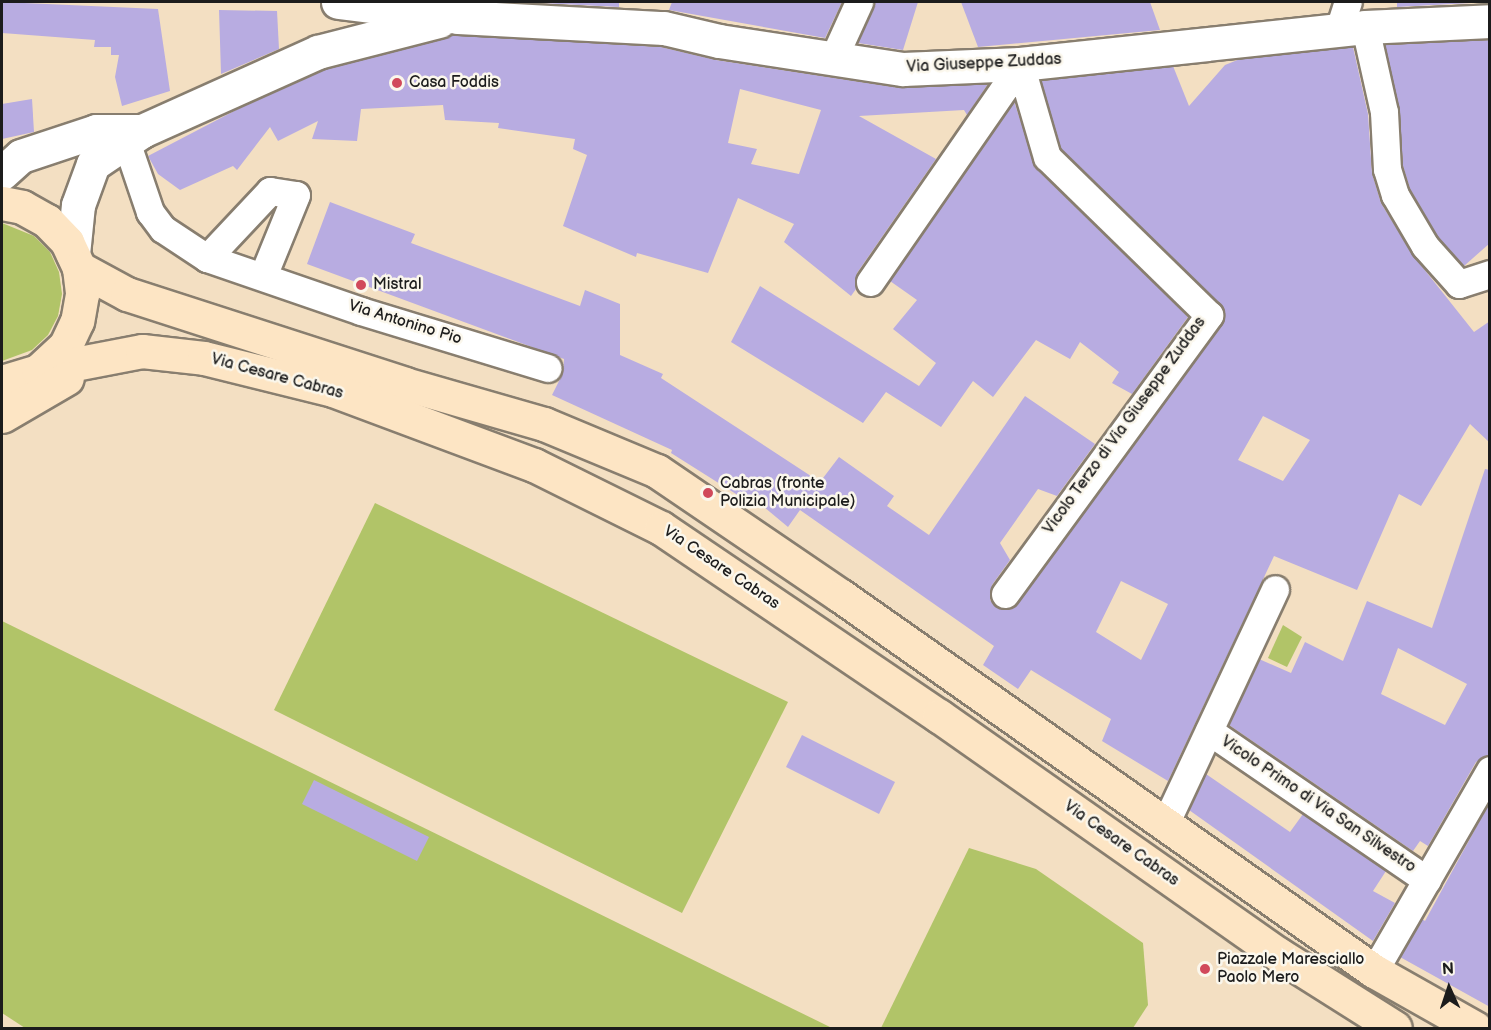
<!DOCTYPE html>
<html>
<head>
<meta charset="utf-8">
<style>
	body { margin:0 }
	#map { position:relative; width:1491px; height:1030px; overflow:hidden; background:#f3dfc2; font-family:"Balsamiq Sans",sans-serif }
	div>[style] { position:absolute }
	[style*='--x'] { left:calc(var(--x)*1px); top:calc(var(--y)*1px); width:calc(var(--w)*1px); rotate:calc(var(--a)*1deg) }
	.green>* { inset:0; background:#b1c468 }
	.building>* { inset:0; background:#b8ace1 }
	.roads { filter:drop-shadow(2px 0 #887e6f) drop-shadow(-2px 0 #887e6f) drop-shadow(0 2px #887e6f) drop-shadow(0 -2px #887e6f) }
	.minor>* { height:27px; margin:-13.5px; padding:0 13.5px; transform-origin:13.5px; border-radius:13.5px; background:#fff }
	.tertiary>* { height:33px; margin:-16.5px; padding:0 16.5px; transform-origin:16.5px; border-radius:16.5px; background:#fff }
	.secondary>* { height:33px; margin:-16.5px; padding:0 16.5px; transform-origin:16.5px; border-radius:16.5px; background:#fde5c4 }
	.dots>* { width:16px; height:16px; translate:-50% -50%; box-sizing:border-box; border:3px solid #fbf7ec; border-radius:50% }
	span { translate:-50% -50%; white-space:nowrap; text-align:center; line-height:1.15; -webkit-text-stroke:5px #fbf7ec; paint-order:stroke }
	.street-label { font-size:16px; color:#1c1c1c }
	.poi-label { font-size:16px; color:#1c1c1c }
	.left { translate:0 -50%; text-align:left }
	.frame { position:absolute; inset:0; border:3px solid #1c1c1c; pointer-events:none }
	.north { position:absolute; left:1419px; top:958px; width:60px; height:60px; -webkit-text-stroke:4px #fbf7ec; paint-order:stroke; rotate:357deg; font-size:16px; font-weight:700; line-height:24px; text-align:center; color:#1c1c1c }
	.north::after { content:''; display:block; margin:auto; width:21px; height:27px; background:#1c1c1c; clip-path:polygon(50% 0,100% 100%,50% 72%,0 100%) }
</style>
</head>
<body>
<div id="map">
	<div class="green">
		<div style="clip-path:polygon(2px 223px,34px 236px,50px 252px,59px 272px,62px 294px,58px 316px,48px 335px,32px 350px,2px 361px)"></div>
		<div style="clip-path:polygon(375px 503px,788px 702px,682px 913px,274px 710px)"></div>
		<div style="clip-path:polygon(2px 621px,832px 1028px,25px 1028px,2px 1013px)"></div>
		<div style="clip-path:polygon(1283px 625px,1302px 637px,1287px 667px,1268px 658px)"></div>
		<div style="clip-path:polygon(969px 848px,1036px 869px,1143px 943px,1148px 1005px,1133px 1028px,881px 1028px)"></div>
	</div>
	<div class="building">
		<div style="clip-path:polygon(2px 2px,158px 9px,170px 91px,122px 106px,115px 77px,119px 55px,111px 55px,111px 47px,94px 47px,95px 40px,2px 33px)"></div>
		<div style="clip-path:polygon(519px 2px,619px 2px,619px 7px)"></div>
		<div style="clip-path:polygon(672px 2px,842px 2px,825px 38px,669px 10px)"></div>
		<div style="clip-path:polygon(875px 2px,918px 2px,903px 50px,858px 43px)"></div>
		<div style="clip-path:polygon(961px 2px,1150px 2px,1160px 30px,978px 47px)"></div>
		<div style="clip-path:polygon(1397px 2px,1490px 2px,1397px 7px)"></div>
		<div style="clip-path:polygon(219px 10px,277px 11px,279px 49px,221px 74px)"></div>
		<div style="clip-path:polygon(evenodd,452px 35px,661px 47px,716px 60px,900px 88px,988px 84px,967px 115px,964px 110px,859px 116px,936px 159px,857px 273px,856px 289px,851px 296px,784px 242px,794px 224px,738px 198px,708px 273px,637px 253px,636px 257px,563px 226px,587px 155px,573px 149px,575px 139px,498px 128px,499px 123px,445px 120px,443px 105px,361px 109px,357px 141px,312px 139px,318px 121px,278px 141px,270px 127px,237px 170px,233px 166px,180px 190px,158px 174px,148px 156px,240px 108px,324px 70px,452px 35px,740px 89px,821px 110px,799px 174px,751px 164px,757px 149px,728px 143px,740px 89px)"></div>
		<div style="clip-path:polygon(1490px 40px,1490px 243px,1464px 266px,1438px 237px,1410px 189px,1403px 166px,1399px 109px,1385px 45px)"></div>
		<div style="clip-path:polygon(evenodd,1353px 47px,1368px 114px,1372px 173px,1381px 203px,1412px 254px,1474px 332px,1490px 321px,1490px 443px,1470px 424px,1421px 506px,1399px 494px,1357px 590px,1274px 556px,1168px 781px,1102px 741px,1111px 719px,1031px 670px,1018px 689px,983px 665px,994px 646px,800px 510px,788px 527px,758px 502px,755px 506px,671px 453px,672px 450px,552px 395px,563px 373px,564px 359px,307px 264px,330px 202px,415px 234px,411px 243px,580px 306px,585px 290px,620px 304px,620px 355px,663px 374px,661px 378px,820px 482px,839px 457px,894px 496px,887px 506px,929px 535px,1025px 396px,1095px 444px,1057px 496px,1038px 489px,1000px 543px,1010px 560px,992px 585px,990px 600px,996px 607px,1011px 609px,1225px 317px,1220px 304px,1061px 149px,1041px 81px,1173px 66px,1189px 106px,1225px 65px,1240px 59px,1353px 47px,1263px 416px,1310px 440px,1283px 481px,1238px 460px,1263px 416px,1353px 47px,1121px 581px,1168px 604px,1141px 660px,1096px 632px,1121px 581px)"></div>
		<div style="clip-path:polygon(32px 99px,34px 132px,2px 139px,2px 104px)"></div>
		<div style="clip-path:polygon(1014px 101px,1036px 168px,1188px 317px,1132px 394px,1112px 383px,1119px 372px,1080px 342px,1070px 359px,1036px 340px,993px 397px,973px 381px,941px 427px,886px 392px,863px 423px,731px 342px,760px 286px,919px 386px,936px 363px,893px 329px,917px 300px,890px 281px)"></div>
		<div style="clip-path:polygon(evenodd,1485px 469px,1490px 470px,1490px 754px,1476px 762px,1428px 846px,1420px 841px,1413px 851px,1229px 725px,1259px 659px,1291px 673px,1305px 642px,1343px 661px,1367px 601px,1432px 628px,1485px 469px,1398px 648px,1467px 684px,1445px 725px,1381px 694px,1398px 648px)"></div>
		<div style="clip-path:polygon(802px 735px,895px 782px,879px 814px,786px 767px)"></div>
		<div style="clip-path:polygon(1206px 774px,1290px 832px,1303px 814px,1386px 871px,1373px 891px,1395px 903px,1373px 941px,1189px 810px)"></div>
		<div style="clip-path:polygon(314px 780px,429px 837px,417px 861px,302px 804px)"></div>
		<div style="clip-path:polygon(1490px 802px,1490px 1007px,1400px 957px,1422px 919px,1425px 921px)"></div>
	</div>
	<div class="roads">
		<div class="minor">
			<div style="--x:1365;--y:27;--w:87;--a:77.4"></div>
			<div style="--x:1384;--y:112;--w:57;--a:87"></div>
			<div style="--x:1387;--y:169;--w:27;--a:73"></div>
			<div style="--x:1395;--y:195;--w:59;--a:59.5"></div>
			<div style="--x:1425;--y:246;--w:51;--a:48.2"></div>
			<div style="--x:1459;--y:284;--w:33;--a:-18"></div>
			<div style="--x:1339;--y:29;--w:28;--a:-72"></div>
			<div style="--x:833;--y:59;--w:63;--a:-65.5"></div>
			<div style="--x:127;--y:144;--w:72;--a:71.3"></div>
			<div style="--x:150;--y:212;--w:21;--a:53"></div>
			<div style="--x:163;--y:229;--w:53;--a:33.4"></div>
			<div style="--x:207;--y:258;--w:163;--a:19"></div>
			<div style="--x:361;--y:311;--w:195;--a:17"></div>
			<div style="--x:207;--y:258;--w:92;--a:-46.8"></div>
			<div style="--x:270;--y:191;--w:26;--a:9"></div>
			<div style="--x:296;--y:195;--w:87;--a:112.2"></div>
			<div style="--x:870;--y:282;--w:242;--a:-55.3"></div>
			<div style="--x:1008;--y:83;--w:17;--a:0"></div>
			<div style="--x:1005;--y:594;--w:346;--a:-53.8"></div>
			<div style="--x:1209;--y:315;--w:226;--a:-135.7"></div>
			<div style="--x:1047;--y:157;--w:97;--a:-106.2"></div>
			<div style="--x:1209;--y:731;--w:264;--a:34.4"></div>
			<div style="--x:1166;--y:822;--w:257;--a:-64.9"></div>
			<div style="--x:1374;--y:971;--w:232;--a:-60"></div>
		</div>
		<div class="tertiary">
			<div style="--x:338;--y:2;--w:121;--a:7.1"></div>
			<div style="--x:458;--y:17;--w:206;--a:3.1"></div>
			<div style="--x:664;--y:28;--w:57;--a:13.3"></div>
			<div style="--x:719;--y:41;--w:186;--a:8.7"></div>
			<div style="--x:903;--y:69;--w:117;--a:-2.4"></div>
			<div style="--x:1020;--y:64;--w:347;--a:-6.1"></div>
			<div style="--x:1365;--y:27;--w:125;--a:-2.7"></div>
			<div style="--x:2;--y:173;--w:25;--a:-42"></div>
			<div style="--x:21;--y:156;--w:79;--a:-18.4"></div>
			<div style="--x:96;--y:131;--w:46;--a:0"></div>
			<div style="--x:73;--y:254;--w:49;--a:-84.2"></div>
			<div style="--x:78;--y:205;--w:44;--a:-69.9"></div>
			<div style="--x:93;--y:164;--w:59;--a:-34"></div>
			<div style="--x:142;--y:131;--w:193;--a:-24.2"></div>
			<div style="--x:318;--y:52;--w:125;--a:-14.4"></div>
		</div>
		<div class="secondary">
			<div style="--x:2;--y:203;--w:20;--a:11"></div>
			<div style="--x:22;--y:207;--w:29;--a:29"></div>
			<div style="--x:47;--y:221;--w:29;--a:46"></div>
			<div style="--x:67;--y:242;--w:29;--a:65"></div>
			<div style="--x:79;--y:268;--w:26;--a:83"></div>
			<div style="--x:82;--y:294;--w:27;--a:100"></div>
			<div style="--x:77;--y:321;--w:26;--a:115"></div>
			<div style="--x:66;--y:345;--w:38;--a:137"></div>
			<div style="--x:38;--y:371;--w:38;--a:163"></div>
			<div style="--x:79;--y:268;--w:55;--a:28.4"></div>
			<div style="--x:127;--y:294;--w:292;--a:17.9"></div>
			<div style="--x:405;--y:384;--w:145;--a:16.1"></div>
			<div style="--x:544;--y:424;--w:122;--a:22.6"></div>
			<div style="--x:657;--y:471;--w:222;--a:34.2"></div>
			<div style="--x:841;--y:596;--w:652;--a:35.13"></div>
			<div style="--x:1374;--y:971;--w:116;--a:29.4"></div>
			<div style="--x:38;--y:371;--w:106;--a:-10.9"></div>
			<div style="--x:142;--y:351;--w:62;--a:6.4"></div>
			<div style="--x:204;--y:358;--w:133;--a:13.9"></div>
			<div style="--x:333;--y:390;--w:215;--a:20.5"></div>
			<div style="--x:534;--y:465;--w:142;--a:26.4"></div>
			<div style="--x:661;--y:528;--w:336;--a:34.1"></div>
			<div style="--x:939;--y:716;--w:414;--a:35.1"></div>
			<div style="--x:1278;--y:954;--w:138;--a:32.3"></div>
			<div style="--x:2;--y:416;--w:75;--a:-30.3"></div>
		</div>
	</div>
	<div class="dots">
		<div style="left:397px;top:83px;background:#d1495b"></div>
		<div style="left:361px;top:285px;background:#d1495b"></div>
		<div style="left:708px;top:493px;background:#d1495b"></div>
		<div style="left:1205px;top:969px;background:#d1495b"></div>
	</div>
	<div class="street-label">
		<span style="left:984px;top:64px;rotate:-3deg">Via Giuseppe Zuddas</span>
		<span style="left:405px;top:323px;rotate:17deg">Via Antonino Pio</span>
		<span style="left:277px;top:377px;rotate:15deg">Via Cesare Cabras</span>
		<span style="left:1125px;top:426px;rotate:-54deg">Vicolo Terzo di Via Giuseppe Zuddas</span>
		<span style="left:721px;top:568px;rotate:34deg">Via Cesare Cabras</span>
		<span style="left:1318px;top:805px;rotate:34deg">Vicolo Primo di Via San Silvestro</span>
		<span style="left:1121px;top:844px;rotate:35deg">Via Cesare Cabras</span>
	</div>
	<div class="poi-label">
		<span class="left" style="left:409px;top:83px">Casa Foddis</span>
		<span class="left" style="left:373px;top:285px">Mistral</span>
		<span class="left" style="left:720px;top:493px">Cabras (fronte<br>Polizia Municipale)</span>
		<span class="left" style="left:1217px;top:969px">Piazzale Maresciallo<br>Paolo Mero</span>
	</div>
	<div class="frame"></div>
	<div class="north">N</div>
</div>
</body>
</html>
